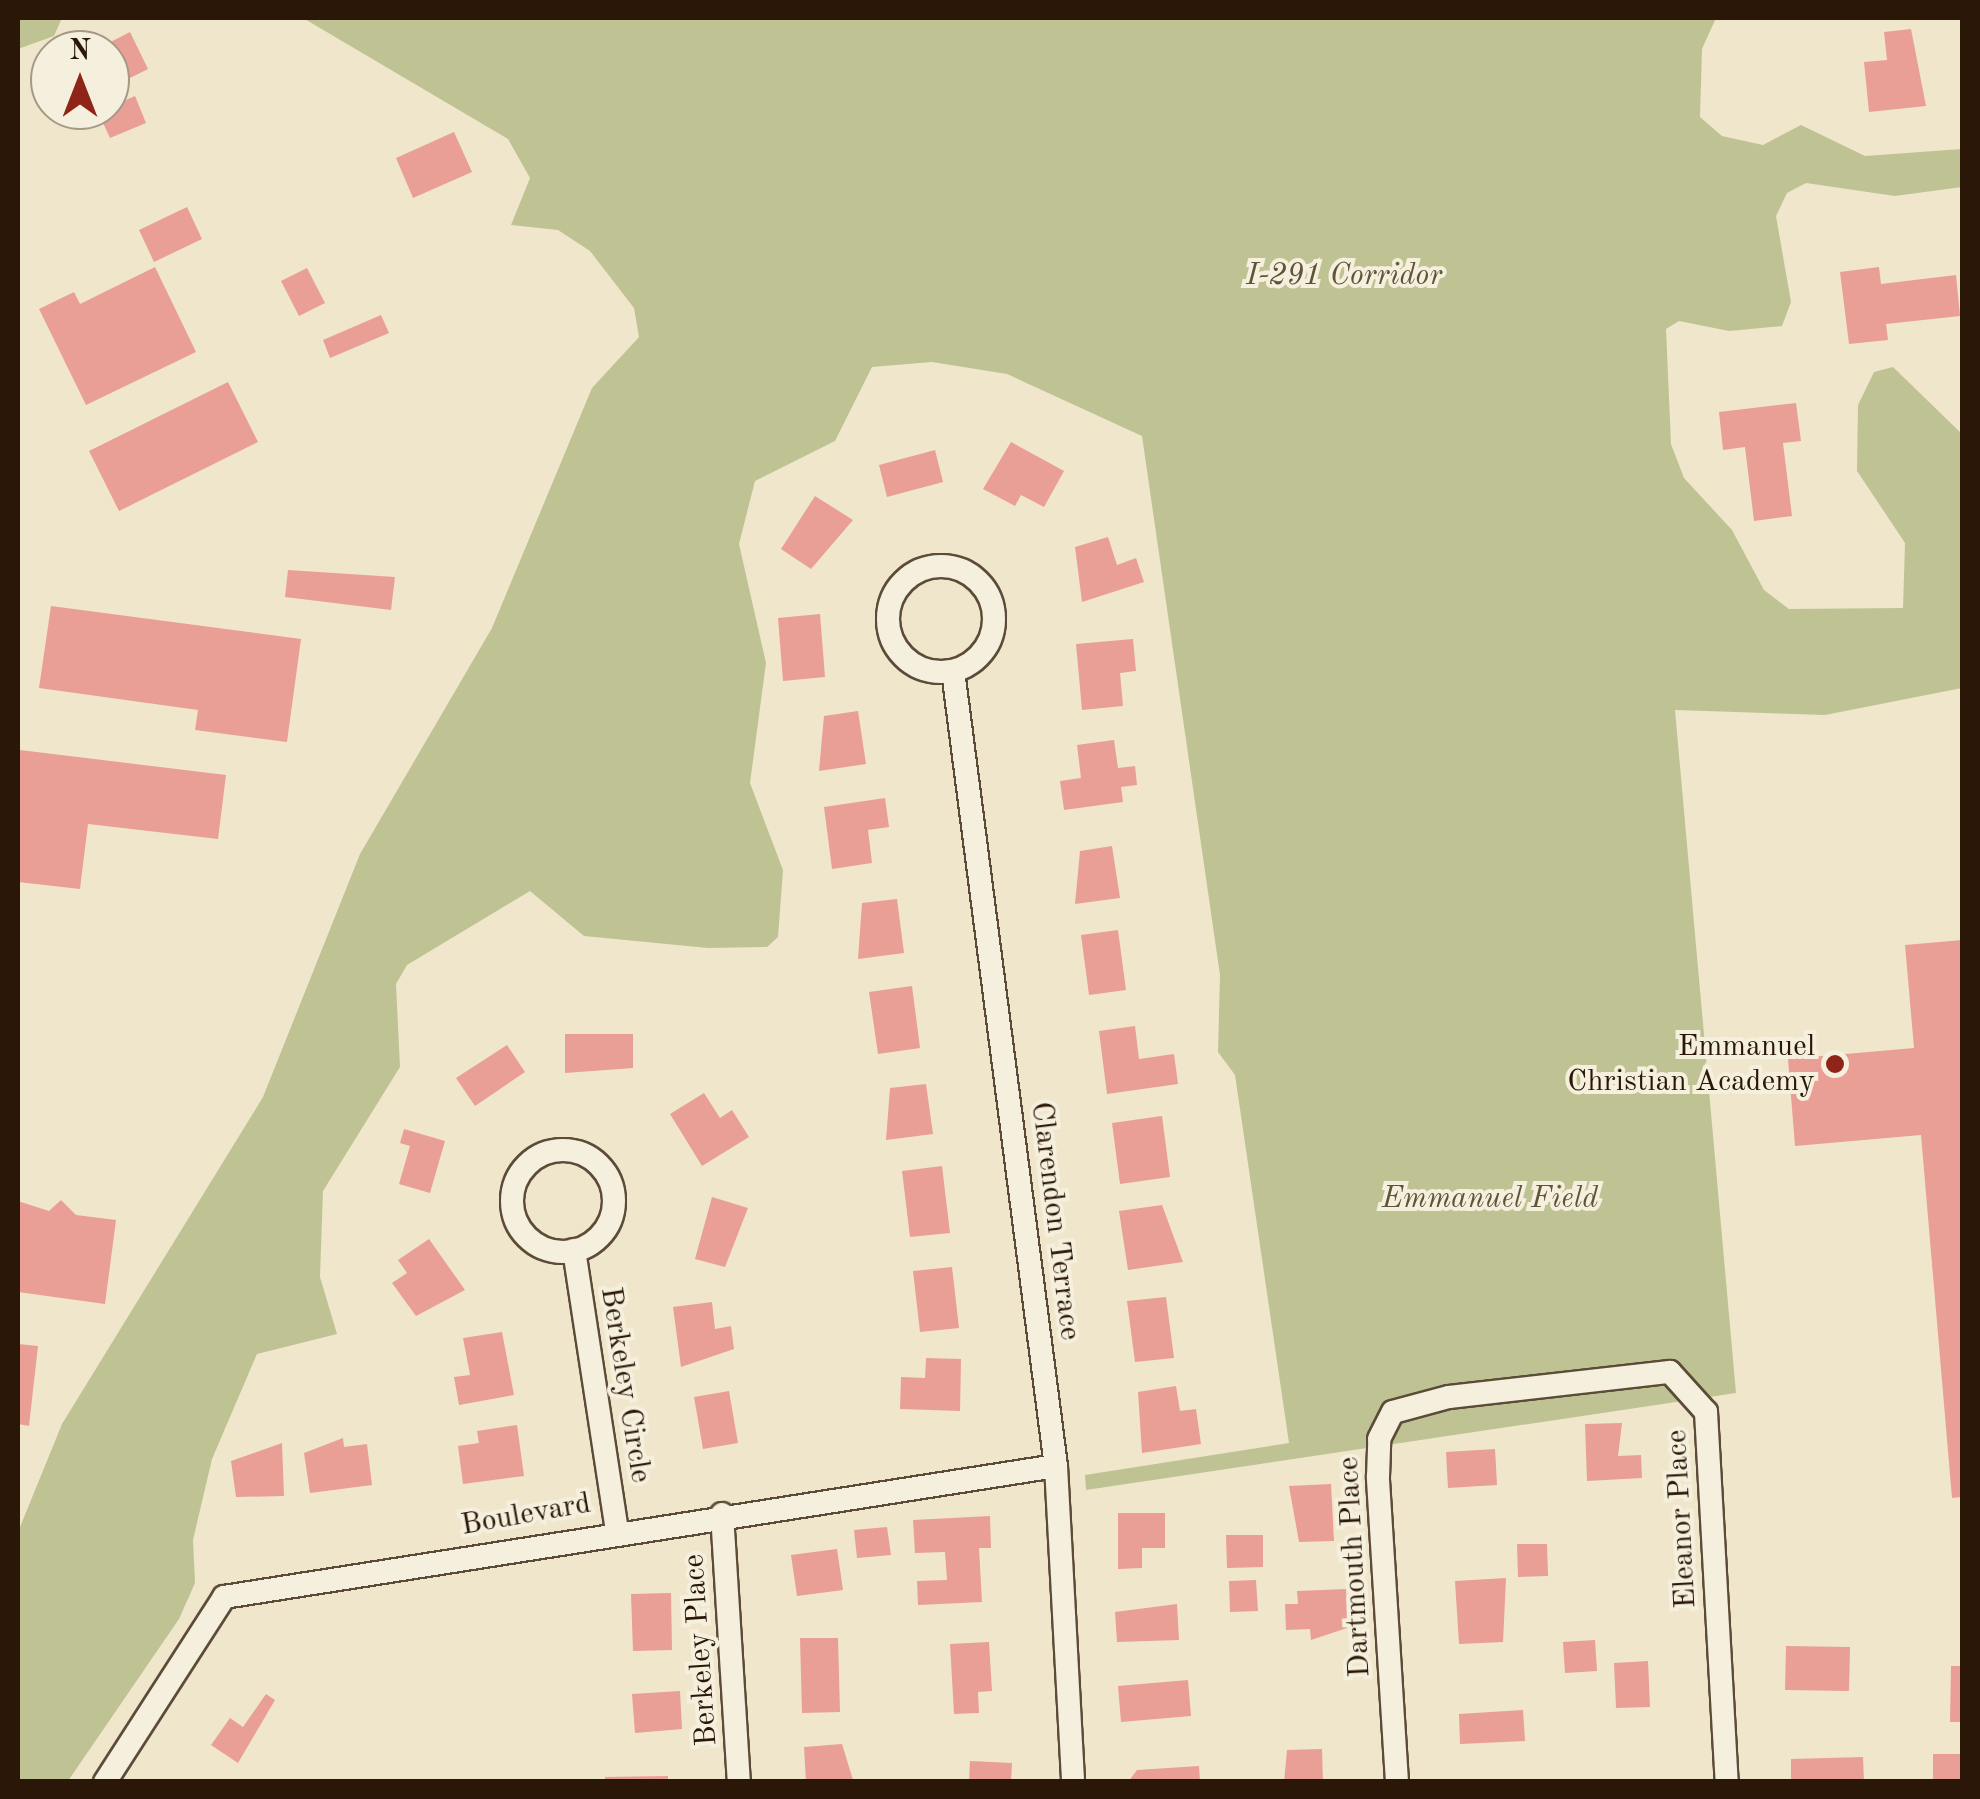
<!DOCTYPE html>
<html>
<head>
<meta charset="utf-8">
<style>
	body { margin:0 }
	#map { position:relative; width:1980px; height:1799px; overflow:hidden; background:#f0e6cb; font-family:"Old Standard TT",serif }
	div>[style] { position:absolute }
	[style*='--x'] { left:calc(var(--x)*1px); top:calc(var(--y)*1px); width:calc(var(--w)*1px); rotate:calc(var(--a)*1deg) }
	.green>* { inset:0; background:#bfc393 }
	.building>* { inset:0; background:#e99f96 }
	.roads { filter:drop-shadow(2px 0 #5c4b38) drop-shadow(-2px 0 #5c4b38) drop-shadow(0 2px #5c4b38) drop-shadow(0 -2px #5c4b38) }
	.minor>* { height:22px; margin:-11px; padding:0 11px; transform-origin:11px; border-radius:11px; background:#f5efdd }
	.minor>.ring { margin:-11px; padding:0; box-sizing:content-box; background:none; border:22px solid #f5efdd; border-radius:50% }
	.dots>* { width:28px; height:28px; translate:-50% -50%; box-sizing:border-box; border:5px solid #f5efdd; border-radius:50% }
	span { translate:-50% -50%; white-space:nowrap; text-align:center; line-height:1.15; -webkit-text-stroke:8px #f5efdd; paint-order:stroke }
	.park-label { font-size:30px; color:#5f5338; font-style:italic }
	.poi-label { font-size:30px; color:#2b1707 }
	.right { translate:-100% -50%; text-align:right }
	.street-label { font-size:30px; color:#2b1707 }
	.frame { position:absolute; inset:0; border:20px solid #2b1707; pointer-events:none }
	.north { position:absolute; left:30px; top:30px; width:100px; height:100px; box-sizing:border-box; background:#f5efdd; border:2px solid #a49987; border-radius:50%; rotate:0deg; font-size:28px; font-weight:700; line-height:40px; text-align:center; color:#2b1707 }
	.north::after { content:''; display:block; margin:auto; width:35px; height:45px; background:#8f2418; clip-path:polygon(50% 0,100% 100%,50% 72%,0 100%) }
</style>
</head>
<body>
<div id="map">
	<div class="green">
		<div style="clip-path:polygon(18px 18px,62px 18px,54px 36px,18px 49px)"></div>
		<div style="clip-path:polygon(303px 18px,1716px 18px,1702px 49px,1700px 117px,1722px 136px,1763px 145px,1801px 125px,1865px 156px,1962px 149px,1962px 187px,1895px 196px,1806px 183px,1787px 193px,1776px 216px,1791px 302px,1782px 326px,1729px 331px,1679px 321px,1666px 329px,1671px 444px,1684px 478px,1732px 530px,1764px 590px,1789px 609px,1903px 608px,1905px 543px,1857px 471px,1858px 405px,1874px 372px,1893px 367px,1962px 434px,1962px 688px,1825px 715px,1675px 710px,1736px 1393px,1086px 1490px,1085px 1475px,1289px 1443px,1235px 1075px,1218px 1052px,1220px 975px,1142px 436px,1007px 374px,932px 362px,872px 367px,835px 441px,755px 481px,739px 544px,766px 663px,750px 783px,783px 870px,778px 937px,767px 947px,708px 948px,584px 936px,530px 891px,407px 965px,396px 984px,400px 1067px,323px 1191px,320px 1277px,337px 1334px,257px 1354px,212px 1459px,193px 1540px,195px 1583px,179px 1619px,68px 1781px,18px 1782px,18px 1532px,62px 1424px,263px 1097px,360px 854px,492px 628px,592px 388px,639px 337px,634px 308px,590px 251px,558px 230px,511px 225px,530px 178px,508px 139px)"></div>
	</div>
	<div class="building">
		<div style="clip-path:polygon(1911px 29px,1926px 106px,1869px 112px,1864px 62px,1887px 60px,1884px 32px)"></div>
		<div style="clip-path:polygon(130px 32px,148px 69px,110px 88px,110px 50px,95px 50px)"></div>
		<div style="clip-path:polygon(135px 96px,146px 123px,110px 138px,98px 112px)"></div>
		<div style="clip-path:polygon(454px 132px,472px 172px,413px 198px,396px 158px)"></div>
		<div style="clip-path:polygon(187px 207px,202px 239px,154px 262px,139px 230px)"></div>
		<div style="clip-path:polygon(155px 267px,196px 352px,86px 405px,39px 309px,74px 292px,80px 304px)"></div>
		<div style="clip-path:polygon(1879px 267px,1881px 284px,1956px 275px,1960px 316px,1886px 324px,1888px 340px,1849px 344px,1840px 272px)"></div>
		<div style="clip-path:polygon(307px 268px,325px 303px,299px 316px,281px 281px)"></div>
		<div style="clip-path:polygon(381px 315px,389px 333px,330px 358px,323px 340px)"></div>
		<div style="clip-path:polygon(228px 382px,258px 442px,119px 511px,89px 451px)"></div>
		<div style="clip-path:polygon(1796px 403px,1801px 441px,1783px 443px,1792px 516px,1754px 521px,1745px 447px,1723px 450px,1719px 412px)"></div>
		<div style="clip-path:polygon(1011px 442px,1064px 471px,1044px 507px,1021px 495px,1015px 506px,983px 489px)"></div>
		<div style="clip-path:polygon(935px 450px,943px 482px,887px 497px,879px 465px)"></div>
		<div style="clip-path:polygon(815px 496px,853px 520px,811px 569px,781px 549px)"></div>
		<div style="clip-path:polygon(1108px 537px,1117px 565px,1136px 558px,1144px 582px,1082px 602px,1075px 547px)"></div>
		<div style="clip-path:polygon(288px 570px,395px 577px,391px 610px,285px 597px)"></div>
		<div style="clip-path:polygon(51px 606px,301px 639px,287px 742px,195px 730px,198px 710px,39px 688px)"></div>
		<div style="clip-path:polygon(820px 614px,825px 677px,783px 681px,778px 618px)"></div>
		<div style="clip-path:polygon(1133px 639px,1136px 671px,1120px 673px,1123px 706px,1082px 710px,1076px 644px)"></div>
		<div style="clip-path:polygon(858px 711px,866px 764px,819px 771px,824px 716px)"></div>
		<div style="clip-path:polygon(1114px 740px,1118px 768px,1135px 766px,1137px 785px,1121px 787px,1123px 802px,1064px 810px,1060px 781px,1081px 778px,1077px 745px)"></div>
		<div style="clip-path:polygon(20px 750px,226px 775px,218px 839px,88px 824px,80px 889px,18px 882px)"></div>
		<div style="clip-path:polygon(885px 798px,889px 827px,868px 830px,872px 863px,832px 869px,824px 807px)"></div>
		<div style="clip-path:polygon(1112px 846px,1120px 898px,1075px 904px,1080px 851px)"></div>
		<div style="clip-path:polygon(897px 899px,904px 953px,858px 959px,862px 903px)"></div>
		<div style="clip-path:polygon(1118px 930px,1126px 990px,1089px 995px,1081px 935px)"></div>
		<div style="clip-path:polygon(1962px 940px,1962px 1497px,1952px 1498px,1921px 1135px,1795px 1146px,1788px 1059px,1914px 1048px,1905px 945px)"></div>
		<div style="clip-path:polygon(912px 986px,920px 1048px,878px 1054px,869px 992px)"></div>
		<div style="clip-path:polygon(1135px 1026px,1139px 1059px,1174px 1054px,1178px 1084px,1107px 1094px,1099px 1031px)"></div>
		<div style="clip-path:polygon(565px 1034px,633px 1034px,633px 1068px,565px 1073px)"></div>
		<div style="clip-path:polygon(507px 1045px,525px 1072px,475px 1106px,456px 1078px)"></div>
		<div style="clip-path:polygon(926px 1084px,933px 1134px,886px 1140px,890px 1088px)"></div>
		<div style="clip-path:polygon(704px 1093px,720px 1118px,732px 1110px,749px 1137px,702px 1166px,670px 1114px)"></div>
		<div style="clip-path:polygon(1162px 1116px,1170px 1177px,1120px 1184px,1112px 1123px)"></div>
		<div style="clip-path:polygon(404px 1129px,445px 1141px,430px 1193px,399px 1184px,410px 1146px,400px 1143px)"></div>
		<div style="clip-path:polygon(942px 1166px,950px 1233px,910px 1237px,902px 1171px)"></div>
		<div style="clip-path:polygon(712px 1197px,748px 1208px,725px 1267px,695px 1259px)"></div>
		<div style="clip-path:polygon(61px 1200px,76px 1215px,116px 1220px,105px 1304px,18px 1292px,18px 1201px,49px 1211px)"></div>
		<div style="clip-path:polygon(1162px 1205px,1183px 1262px,1128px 1270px,1119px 1211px)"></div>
		<div style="clip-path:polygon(429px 1239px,465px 1290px,416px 1316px,392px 1283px,407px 1273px,398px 1260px)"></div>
		<div style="clip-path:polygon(952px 1267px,959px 1328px,920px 1332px,913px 1271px)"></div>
		<div style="clip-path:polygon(1166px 1297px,1174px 1358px,1135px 1362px,1127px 1301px)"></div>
		<div style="clip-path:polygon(712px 1302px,715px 1329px,731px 1326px,734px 1349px,681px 1367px,673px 1307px)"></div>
		<div style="clip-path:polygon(502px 1332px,514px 1395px,459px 1405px,454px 1377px,470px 1375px,463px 1338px)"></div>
		<div style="clip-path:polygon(18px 1344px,38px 1346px,29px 1426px,18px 1424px)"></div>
		<div style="clip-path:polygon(926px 1358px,961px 1359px,960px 1411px,900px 1409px,901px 1377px,925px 1378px)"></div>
		<div style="clip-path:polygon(1176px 1386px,1180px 1411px,1196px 1409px,1201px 1444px,1142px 1453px,1138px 1392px)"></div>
		<div style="clip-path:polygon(729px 1391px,738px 1443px,703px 1449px,694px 1397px)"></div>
		<div style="clip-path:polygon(1622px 1423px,1618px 1456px,1641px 1455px,1642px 1478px,1587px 1481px,1585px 1424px)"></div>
		<div style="clip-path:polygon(517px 1425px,524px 1476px,463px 1484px,458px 1446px,479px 1443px,477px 1431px)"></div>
		<div style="clip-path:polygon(343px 1438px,344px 1447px,367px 1444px,372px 1485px,310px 1493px,304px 1453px)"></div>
		<div style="clip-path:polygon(282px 1443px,284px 1496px,236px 1497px,231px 1461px)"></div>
		<div style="clip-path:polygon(1495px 1449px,1497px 1485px,1448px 1488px,1446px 1452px)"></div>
		<div style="clip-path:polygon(1331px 1484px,1334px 1541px,1299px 1542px,1289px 1486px)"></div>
		<div style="clip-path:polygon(1118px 1513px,1165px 1513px,1165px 1548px,1142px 1548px,1142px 1568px,1118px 1569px)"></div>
		<div style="clip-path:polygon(990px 1516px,991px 1548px,979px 1548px,982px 1602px,918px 1605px,917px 1581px,947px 1580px,945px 1552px,915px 1553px,913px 1520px)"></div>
		<div style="clip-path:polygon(887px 1527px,891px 1555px,857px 1558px,854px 1530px)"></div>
		<div style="clip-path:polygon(1226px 1535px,1263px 1535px,1263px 1567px,1227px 1568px)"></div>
		<div style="clip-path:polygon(1517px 1544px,1547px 1544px,1548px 1576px,1518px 1577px)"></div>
		<div style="clip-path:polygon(837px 1549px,843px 1590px,797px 1596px,791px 1555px)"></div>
		<div style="clip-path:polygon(1506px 1578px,1503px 1642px,1459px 1644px,1455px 1581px)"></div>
		<div style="clip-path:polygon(1256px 1580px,1258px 1611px,1230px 1612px,1229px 1581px)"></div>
		<div style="clip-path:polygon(1346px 1589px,1347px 1628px,1311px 1640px,1310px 1629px,1286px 1630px,1285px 1604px,1298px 1604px,1297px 1591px)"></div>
		<div style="clip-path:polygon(671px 1593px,672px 1650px,633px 1651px,631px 1594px)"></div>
		<div style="clip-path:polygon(1177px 1604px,1179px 1640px,1117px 1642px,1115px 1612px)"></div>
		<div style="clip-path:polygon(800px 1638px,838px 1638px,840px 1712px,802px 1713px)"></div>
		<div style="clip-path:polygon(1595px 1640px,1597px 1671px,1565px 1673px,1563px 1642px)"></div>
		<div style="clip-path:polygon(989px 1642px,992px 1691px,978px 1692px,979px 1713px,954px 1714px,950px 1644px)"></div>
		<div style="clip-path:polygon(1786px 1646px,1850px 1647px,1849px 1691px,1785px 1690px)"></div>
		<div style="clip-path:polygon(1648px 1661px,1650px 1707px,1616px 1708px,1614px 1663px)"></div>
		<div style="clip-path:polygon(1951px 1666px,1962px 1666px,1962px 1722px,1950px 1722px)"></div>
		<div style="clip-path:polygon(1188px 1680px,1191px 1716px,1121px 1722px,1118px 1686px)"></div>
		<div style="clip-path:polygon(680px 1691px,682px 1729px,635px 1733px,632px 1694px)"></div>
		<div style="clip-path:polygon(266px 1694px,275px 1700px,238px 1763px,211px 1745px,230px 1718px,243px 1727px)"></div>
		<div style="clip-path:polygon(1523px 1710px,1525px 1741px,1460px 1744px,1459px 1714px)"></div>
		<div style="clip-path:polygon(842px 1744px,853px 1780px,806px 1782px,804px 1747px)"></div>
		<div style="clip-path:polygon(1322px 1749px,1323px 1782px,1284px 1782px,1287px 1750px)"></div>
		<div style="clip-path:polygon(1933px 1754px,1962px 1754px,1962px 1782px,1933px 1782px)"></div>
		<div style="clip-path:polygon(1863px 1757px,1864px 1782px,1791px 1782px,1791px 1759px)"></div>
		<div style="clip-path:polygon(970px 1761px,1012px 1763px,1011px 1782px,969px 1782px)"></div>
		<div style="clip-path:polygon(1199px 1766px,1200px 1782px,1128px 1782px,1137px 1770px)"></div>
		<div style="clip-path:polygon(668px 1776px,668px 1782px,605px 1782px,605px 1777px)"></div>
	</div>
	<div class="roads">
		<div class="minor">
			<div class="ring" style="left:888px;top:566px;width:84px;height:84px"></div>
			<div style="--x:953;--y:671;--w:802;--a:82.62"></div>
			<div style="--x:1056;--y:1466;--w:316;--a:86.9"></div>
			<div class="ring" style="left:512px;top:1150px;width:80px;height:80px"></div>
			<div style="--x:574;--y:1250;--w:283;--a:81.3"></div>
			<div style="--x:722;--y:1514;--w:269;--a:86.4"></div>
			<div style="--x:105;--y:1782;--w:220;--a:-57.2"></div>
			<div style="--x:224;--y:1597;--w:842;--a:-8.95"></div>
			<div style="--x:1397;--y:1782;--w:306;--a:-93.6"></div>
			<div style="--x:1378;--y:1477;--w:38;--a:-88"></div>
			<div style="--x:1379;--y:1439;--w:30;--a:-63"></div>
			<div style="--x:1393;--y:1412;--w:58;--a:-15"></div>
			<div style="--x:1449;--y:1397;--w:222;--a:-6.5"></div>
			<div style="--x:1670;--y:1372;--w:54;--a:48"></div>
			<div style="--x:1706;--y:1412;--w:371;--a:86.8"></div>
		</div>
	</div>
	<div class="dots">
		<div style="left:1835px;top:1064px;background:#8f2418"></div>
	</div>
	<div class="park-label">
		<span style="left:1344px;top:276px">I-291 Corridor</span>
		<span style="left:1490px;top:1199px">Emmanuel Field</span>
	</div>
	<div class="poi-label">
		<span class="right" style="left:1815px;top:1064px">Emmanuel<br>Christian Academy</span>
	</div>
	<div class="street-label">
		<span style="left:1055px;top:1221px;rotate:83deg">Clarendon Terrace</span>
		<span style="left:625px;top:1385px;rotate:81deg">Berkeley Circle</span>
		<span style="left:526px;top:1515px;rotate:-10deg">Boulevard</span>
		<span style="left:1682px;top:1519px;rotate:-93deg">Eleanor Place</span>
		<span style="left:1355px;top:1567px;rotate:-93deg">Dartmouth Place</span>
		<span style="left:701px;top:1650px;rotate:-94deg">Berkeley Place</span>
	</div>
	<div class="frame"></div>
	<div class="north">N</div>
</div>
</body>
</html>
